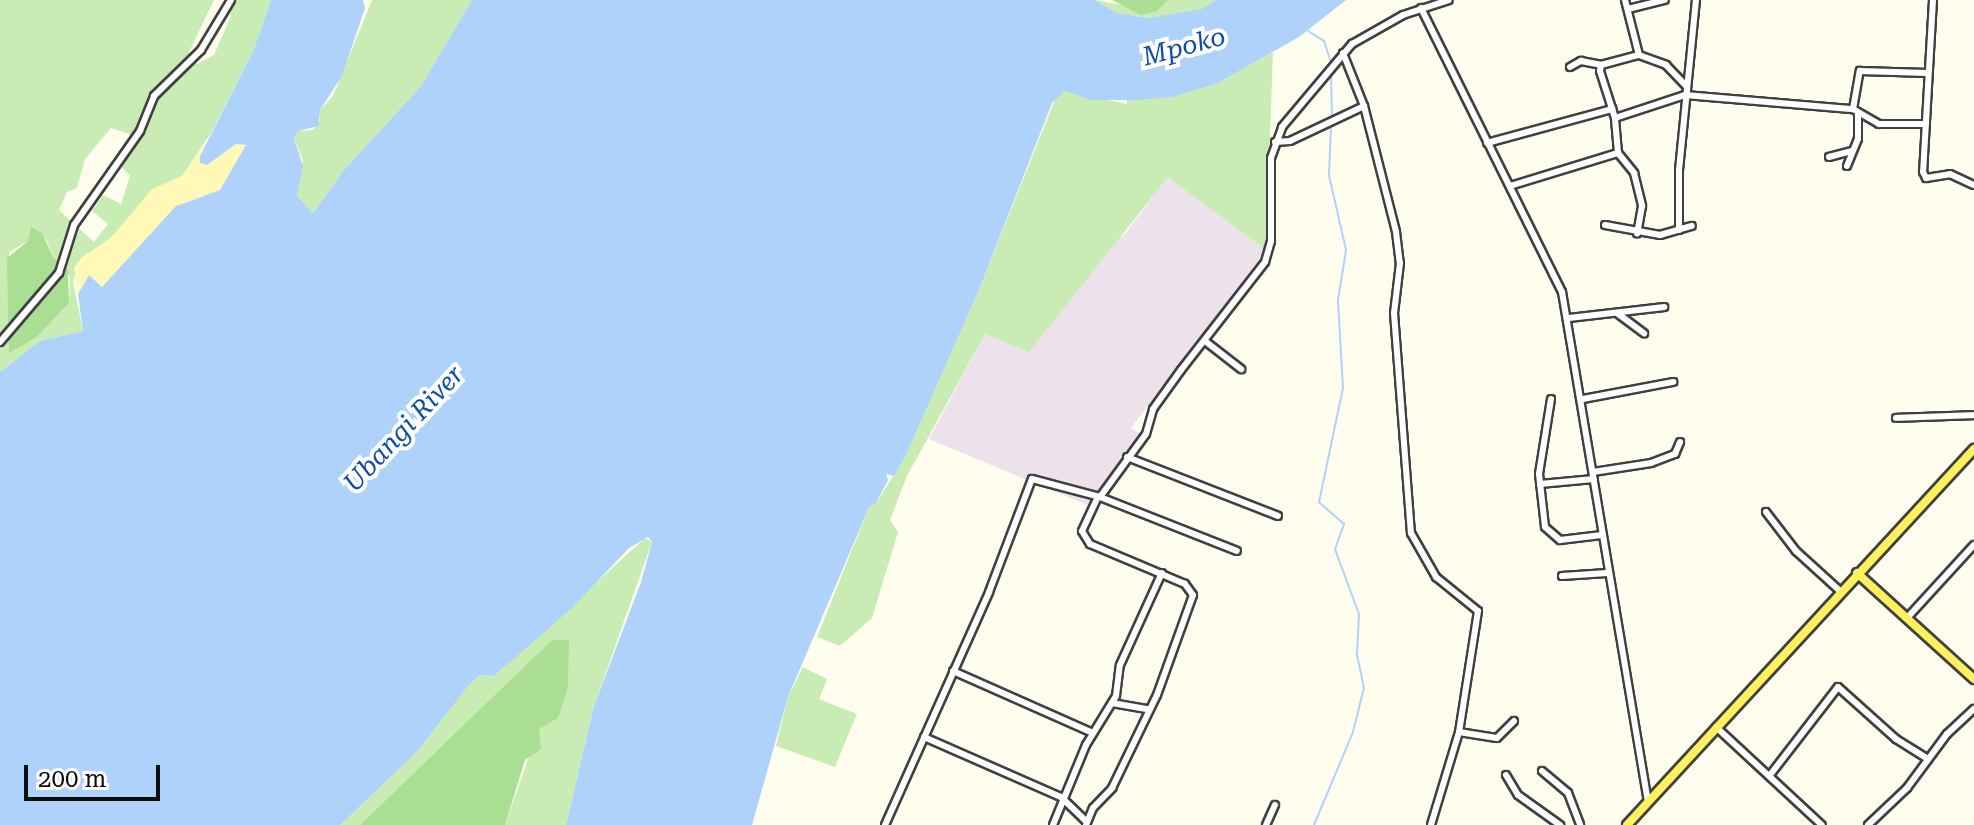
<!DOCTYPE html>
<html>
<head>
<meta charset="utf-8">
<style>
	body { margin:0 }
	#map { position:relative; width:1974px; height:825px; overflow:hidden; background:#fffeee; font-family:"Roboto Serif",serif }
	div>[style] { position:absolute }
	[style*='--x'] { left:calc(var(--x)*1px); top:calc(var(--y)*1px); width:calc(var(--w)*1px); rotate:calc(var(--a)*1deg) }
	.industrial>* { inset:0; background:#ede1ec }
	.green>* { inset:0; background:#c9ecb5 }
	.forest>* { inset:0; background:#a9de93 }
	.sand>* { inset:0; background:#fef9b7 }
	.water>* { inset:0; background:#afd2fa }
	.stream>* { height:2px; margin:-1px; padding:0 1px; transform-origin:1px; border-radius:1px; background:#afd2fa }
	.roads { filter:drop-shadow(2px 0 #404040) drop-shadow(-2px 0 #404040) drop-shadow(0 2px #404040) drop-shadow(0 -2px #404040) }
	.minor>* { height:6px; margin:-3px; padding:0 3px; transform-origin:3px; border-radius:3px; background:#fff }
	.major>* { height:8px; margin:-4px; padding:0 4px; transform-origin:4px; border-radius:4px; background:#fff15e }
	span { translate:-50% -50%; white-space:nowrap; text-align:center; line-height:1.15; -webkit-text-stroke:8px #fff; paint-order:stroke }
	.water-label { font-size:26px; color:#0e4da7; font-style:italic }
	.scale { position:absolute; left:24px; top:765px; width:136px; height:36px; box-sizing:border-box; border:4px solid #0d0d0d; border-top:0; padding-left:10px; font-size:24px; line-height:28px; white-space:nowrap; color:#0d0d0d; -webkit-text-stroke:6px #fff; paint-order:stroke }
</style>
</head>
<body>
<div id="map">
	<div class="industrial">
		<div style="clip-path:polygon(1168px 176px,1266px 250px,1131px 428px,1141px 434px,1087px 505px,929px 439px,985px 334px,1125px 234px)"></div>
	</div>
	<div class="green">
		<div style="clip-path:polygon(evenodd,0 0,214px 0,189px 52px,189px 61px,197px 64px,214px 55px,231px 16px,229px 0,271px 0,254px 49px,211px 133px,182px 176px,152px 190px,111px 238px,81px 258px,73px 282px,83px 331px,40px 341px,0 372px,0 0,111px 128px,129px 134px,136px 143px,121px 166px,130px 176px,121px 204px,103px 195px,92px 211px,108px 224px,94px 242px,59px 210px,67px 192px,77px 188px,85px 159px,111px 128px,0 0,46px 239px,53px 257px,70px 277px,69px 303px,38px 336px,9px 315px,9px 252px,28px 241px,46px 239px)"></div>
		<div style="clip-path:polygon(372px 0,472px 0,421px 86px,344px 170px,313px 213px,297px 196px,303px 160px,294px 138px,298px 131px,313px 130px,320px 122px,320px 110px,333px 96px)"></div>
		<div style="clip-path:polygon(1095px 0,1157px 11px,1168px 0,1216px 0,1202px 10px,1148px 18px,1117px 13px)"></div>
		<div style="clip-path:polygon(1273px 52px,1266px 250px,1168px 177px,1029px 352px,985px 334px,907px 476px,890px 520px,898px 532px,872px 618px,840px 646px,817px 637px,870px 505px,875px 505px,906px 455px,979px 290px,1056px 97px,1065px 91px,1127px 104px,1127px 99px,1218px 83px)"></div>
		<div style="clip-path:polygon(645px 538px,652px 542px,594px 706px,566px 825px,505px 825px,539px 728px,568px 687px,568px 640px,552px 641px,360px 825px,340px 825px,416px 753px,470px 683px,481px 675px,494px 676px)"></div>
		<div style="clip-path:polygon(803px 667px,827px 679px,819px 699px,857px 714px,835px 767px,776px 746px,788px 697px)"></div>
	</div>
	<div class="forest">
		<div style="clip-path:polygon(1112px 0,1168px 0,1157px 11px,1141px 15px)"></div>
		<div style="clip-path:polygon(31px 227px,42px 233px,53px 257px,68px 270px,69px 303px,38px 336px,9px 353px,7px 258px,28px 241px)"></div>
		<div style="clip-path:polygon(552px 640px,569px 640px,568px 687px,558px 718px,539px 729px,541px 749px,525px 760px,505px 825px,360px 825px)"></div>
	</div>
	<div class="sand">
		<div style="clip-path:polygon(205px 143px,201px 151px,207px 165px,236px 144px,246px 146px,220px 190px,183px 203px,106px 284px,98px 288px,89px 275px,78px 294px,74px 268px,81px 258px,111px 238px,152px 189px,182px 176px)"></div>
	</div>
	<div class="water">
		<div style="clip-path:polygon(271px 0,363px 0,365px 8px,342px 76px,320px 110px,319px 126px,298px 131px,294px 138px,303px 166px,297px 196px,313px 213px,344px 170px,421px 86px,472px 0,1095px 0,1117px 13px,1148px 18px,1202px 9px,1216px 0,1346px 0,1299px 37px,1218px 83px,1173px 97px,1137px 100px,1092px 100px,1065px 91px,1052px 103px,979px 290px,906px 455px,894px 476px,886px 474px,888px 480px,875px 505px,870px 505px,788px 697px,752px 825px,566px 825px,594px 706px,641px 582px,652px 542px,648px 537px,629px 548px,572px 608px,494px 676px,480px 675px,468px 686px,416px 753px,340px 825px,0 825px,0 372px,40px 341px,83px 331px,78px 294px,89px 275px,102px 287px,176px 206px,220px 190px,246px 145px,236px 144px,207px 165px,200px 163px,200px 156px,254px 49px)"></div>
	</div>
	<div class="stream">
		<div style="--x:1308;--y:31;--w:19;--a:32"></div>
		<div style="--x:1324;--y:41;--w:20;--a:72"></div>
		<div style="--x:1331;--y:73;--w:46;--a:88.8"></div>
		<div style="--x:1314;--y:825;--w:101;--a:-67.2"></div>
		<div style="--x:1353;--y:732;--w:45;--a:-76"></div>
		<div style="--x:1364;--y:688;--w:35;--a:-102"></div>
		<div style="--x:1357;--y:654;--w:40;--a:-87.1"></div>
		<div style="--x:1359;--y:614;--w:69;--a:-110.3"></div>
		<div style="--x:1335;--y:549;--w:27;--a:-70"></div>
		<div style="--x:1344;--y:524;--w:33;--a:-139"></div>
		<div style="--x:1319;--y:502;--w:116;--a:-78.1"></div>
		<div style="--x:1343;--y:388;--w:88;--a:-93.3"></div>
		<div style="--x:1338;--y:300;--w:51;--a:-80.9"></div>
		<div style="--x:1346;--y:250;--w:77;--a:-102.8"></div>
		<div style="--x:1329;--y:175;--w:48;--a:-87.6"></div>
	</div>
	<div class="roads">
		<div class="minor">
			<div style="--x:1933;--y:0;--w:172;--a:93.3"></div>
			<div style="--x:1923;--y:172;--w:7;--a:63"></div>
			<div style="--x:1926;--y:178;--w:24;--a:-9"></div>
			<div style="--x:1950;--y:174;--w:26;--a:25"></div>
			<div style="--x:1421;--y:8;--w:317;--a:63.6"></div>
			<div style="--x:1562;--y:292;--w:517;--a:80.43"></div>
			<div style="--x:1628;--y:9;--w:38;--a:-14"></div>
			<div style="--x:1343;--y:53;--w:57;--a:68.4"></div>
			<div style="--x:1364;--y:106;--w:130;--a:75.7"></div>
			<div style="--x:1396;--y:232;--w:31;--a:83"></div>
			<div style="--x:1400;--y:263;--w:50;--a:96.8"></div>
			<div style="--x:1394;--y:313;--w:221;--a:85.6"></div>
			<div style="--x:1411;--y:533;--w:51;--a:60.4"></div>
			<div style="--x:1436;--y:577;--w:54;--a:39"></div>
			<div style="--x:1478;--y:611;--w:122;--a:98.9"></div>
			<div style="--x:1459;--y:732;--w:97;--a:106.8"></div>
			<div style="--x:1639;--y:55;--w:29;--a:20"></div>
			<div style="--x:1666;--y:65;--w:29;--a:46"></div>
			<div style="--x:1570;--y:67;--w:13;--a:-29"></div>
			<div style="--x:1581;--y:61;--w:20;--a:11"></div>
			<div style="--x:1853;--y:109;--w:30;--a:30"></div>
			<div style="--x:1879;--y:124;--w:47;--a:0"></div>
			<div style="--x:1615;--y:118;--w:74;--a:-18.2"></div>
			<div style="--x:1685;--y:95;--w:169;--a:4.8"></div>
			<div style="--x:1853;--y:109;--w:39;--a:-80"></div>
			<div style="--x:1860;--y:71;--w:68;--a:1.7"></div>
			<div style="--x:1275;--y:142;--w:15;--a:-4"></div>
			<div style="--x:1290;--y:141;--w:82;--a:-25.3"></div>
			<div style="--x:1487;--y:143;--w:130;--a:-15.2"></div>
			<div style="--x:1618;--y:153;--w:26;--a:51"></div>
			<div style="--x:1634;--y:173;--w:34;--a:76"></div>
			<div style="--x:1642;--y:206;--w:28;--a:100"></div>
			<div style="--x:1829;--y:157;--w:23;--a:-15"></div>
			<div style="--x:1847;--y:166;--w:29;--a:-68"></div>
			<div style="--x:1858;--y:139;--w:25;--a:-90"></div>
			<div style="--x:1510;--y:186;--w:113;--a:-17"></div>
			<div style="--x:1618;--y:153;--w:35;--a:-95"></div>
			<div style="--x:1615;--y:118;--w:49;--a:-107.7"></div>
			<div style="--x:1600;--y:71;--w:6;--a:-81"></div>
			<div style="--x:1601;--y:65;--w:39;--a:-15"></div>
			<div style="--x:1639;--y:55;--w:57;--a:-104.3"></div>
			<div style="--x:1605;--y:225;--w:56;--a:10.3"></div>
			<div style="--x:1660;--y:235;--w:33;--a:-16"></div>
			<div style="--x:1679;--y:230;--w:60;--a:-90"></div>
			<div style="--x:1679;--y:170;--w:171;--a:-84.3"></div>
			<div style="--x:1617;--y:313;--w:34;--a:37"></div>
			<div style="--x:1569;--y:318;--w:96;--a:-6.6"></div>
			<div style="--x:1205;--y:341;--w:46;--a:37.9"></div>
			<div style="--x:0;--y:342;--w:91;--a:-49.5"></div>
			<div style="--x:59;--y:273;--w:50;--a:-72.6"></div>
			<div style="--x:74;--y:225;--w:115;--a:-54.9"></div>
			<div style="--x:140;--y:131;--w:38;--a:-68"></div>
			<div style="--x:154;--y:96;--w:66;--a:-44.4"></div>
			<div style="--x:201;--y:50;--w:58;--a:-59"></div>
			<div style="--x:1551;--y:399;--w:76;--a:99.1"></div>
			<div style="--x:1539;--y:474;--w:53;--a:83.5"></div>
			<div style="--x:1545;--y:527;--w:20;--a:41"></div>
			<div style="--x:1560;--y:540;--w:42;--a:-6.8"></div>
			<div style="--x:1583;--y:399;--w:92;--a:-10.7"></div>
			<div style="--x:1896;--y:418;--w:78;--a:-2.2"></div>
			<div style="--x:1127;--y:457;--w:162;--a:21.3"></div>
			<div style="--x:1593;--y:472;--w:59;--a:-8.8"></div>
			<div style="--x:1651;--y:463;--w:26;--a:-21"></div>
			<div style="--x:1675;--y:454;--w:13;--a:-67"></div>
			<div style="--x:1540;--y:484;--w:54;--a:-5.3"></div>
			<div style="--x:1100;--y:497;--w:147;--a:21.5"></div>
			<div style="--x:1766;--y:512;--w:49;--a:52.4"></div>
			<div style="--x:1796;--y:551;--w:61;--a:42.3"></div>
			<div style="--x:1562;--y:576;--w:45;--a:-3.8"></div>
			<div style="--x:1907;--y:618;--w:99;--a:-47.5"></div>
			<div style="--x:953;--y:671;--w:153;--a:23.9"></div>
			<div style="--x:1112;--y:703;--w:35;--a:10"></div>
			<div style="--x:1716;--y:727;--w:144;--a:42.8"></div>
			<div style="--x:1459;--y:732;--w:38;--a:9"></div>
			<div style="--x:1497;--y:738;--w:24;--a:-45"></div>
			<div style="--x:924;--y:737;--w:150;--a:23.7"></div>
			<div style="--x:1061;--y:797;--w:36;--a:44"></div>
			<div style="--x:1542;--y:771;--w:34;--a:40"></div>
			<div style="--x:1568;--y:793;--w:34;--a:69"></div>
			<div style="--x:1506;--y:775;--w:23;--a:59"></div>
			<div style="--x:1518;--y:795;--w:52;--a:35.5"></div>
			<div style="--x:1770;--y:775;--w:111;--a:-52.3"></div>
			<div style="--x:1838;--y:687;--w:78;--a:41.9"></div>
			<div style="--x:1896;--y:739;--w:38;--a:32"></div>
			<div style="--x:885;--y:825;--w:255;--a:-65.9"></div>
			<div style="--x:989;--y:592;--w:121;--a:-69.2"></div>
			<div style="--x:1032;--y:479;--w:70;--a:14.8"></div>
			<div style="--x:1100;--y:497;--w:78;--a:-53.9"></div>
			<div style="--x:1146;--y:434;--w:26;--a:-74"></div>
			<div style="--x:1153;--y:409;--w:48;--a:-54.3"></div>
			<div style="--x:1181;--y:370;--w:137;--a:-52.1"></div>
			<div style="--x:1265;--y:262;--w:22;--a:-74"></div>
			<div style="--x:1271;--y:241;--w:83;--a:-90"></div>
			<div style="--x:1271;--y:158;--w:33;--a:-70"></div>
			<div style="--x:1282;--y:127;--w:109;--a:-49.9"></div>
			<div style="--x:1352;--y:44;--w:59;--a:-29.6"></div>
			<div style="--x:1403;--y:15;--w:48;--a:-18.1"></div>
			<div style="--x:1053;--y:825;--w:87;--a:-67.6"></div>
			<div style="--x:1086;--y:745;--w:57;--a:-58.5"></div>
			<div style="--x:1116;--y:696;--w:31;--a:-83"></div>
			<div style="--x:1120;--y:665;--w:101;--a:-65.5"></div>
			<div style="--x:1086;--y:825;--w:18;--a:-68"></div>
			<div style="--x:1093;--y:808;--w:28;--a:-46"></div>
			<div style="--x:1112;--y:788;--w:103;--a:-64.2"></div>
			<div style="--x:1157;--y:695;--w:106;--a:-70.2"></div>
			<div style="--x:1193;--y:595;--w:14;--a:-126"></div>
			<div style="--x:1185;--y:584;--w:103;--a:-157.2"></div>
			<div style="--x:1090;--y:544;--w:15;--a:-122"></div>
			<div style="--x:1082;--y:531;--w:38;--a:-65"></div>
			<div style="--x:1266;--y:825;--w:22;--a:-66"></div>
			<div style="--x:1868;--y:825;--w:54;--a:-43.5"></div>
			<div style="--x:1907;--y:788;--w:67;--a:-53.5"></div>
			<div style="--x:1947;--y:734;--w:37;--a:-43"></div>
		</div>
		<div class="major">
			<div style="--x:1857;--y:573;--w:158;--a:42.2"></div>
			<div style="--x:1627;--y:825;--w:512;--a:-47.3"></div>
		</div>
	</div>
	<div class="water-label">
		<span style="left:1184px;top:47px;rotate:-15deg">Mpoko</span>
		<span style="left:404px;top:429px;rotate:-47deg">Ubangi River</span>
	</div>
	<div class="scale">200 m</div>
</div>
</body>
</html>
